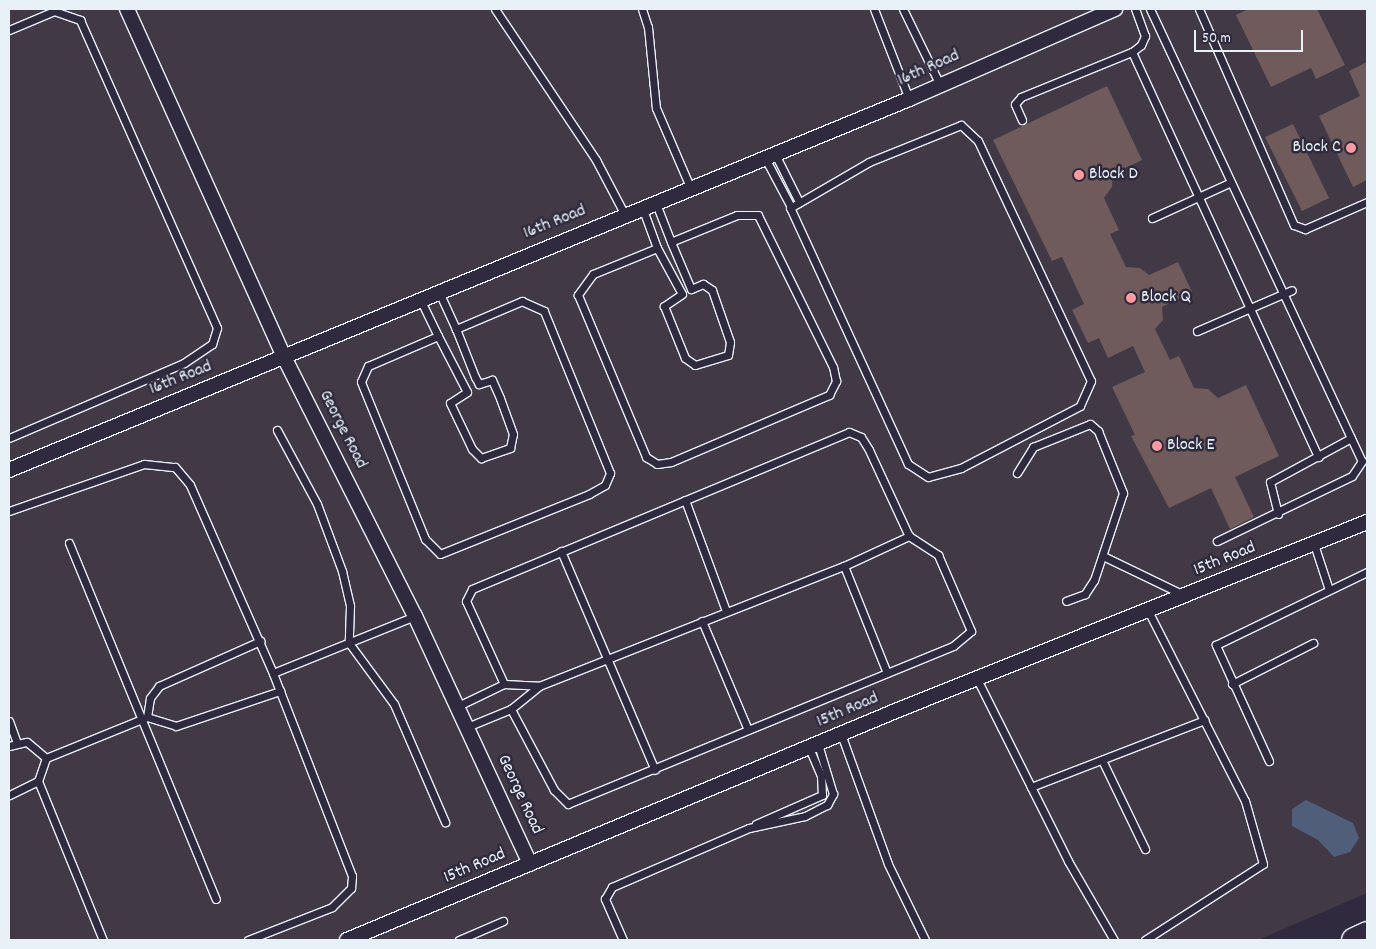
<!DOCTYPE html>
<html>
<head>
<meta charset="utf-8">
<style>
	body { margin:0 }
	#map { position:relative; width:1376px; height:949px; overflow:hidden; background:#2f2a3d; font-family:Dekko,sans-serif }
	div>[style] { position:absolute }
	[style*='--x'] { left:calc(var(--x)*1px); top:calc(var(--y)*1px); width:calc(var(--w)*1px); rotate:calc(var(--a)*1deg) }
	.built>* { inset:0; background:#423946 }
	.water>* { inset:0; background:#515e7a }
	.building>* { inset:0; background:#6f5b5c }
	.roads { filter:drop-shadow(1px 0 #e8f1f8) drop-shadow(-1px 0 #e8f1f8) drop-shadow(0 1px #e8f1f8) drop-shadow(0 -1px #e8f1f8) }
	.service>* { height:7px; margin:-3.5px; padding:0 3.5px; transform-origin:3.5px; border-radius:3.5px; background:#2f2a3d }
	.minor>* { height:14px; margin:-7px; padding:0 7px; transform-origin:7px; border-radius:7px; background:#2f2a3d }
	.motorway>* { height:25px; margin:-12.5px; padding:0 12.5px; transform-origin:12.5px; border-radius:12.5px; background:#2f2a3d }
	.dots>* { width:14px; height:14px; translate:-50% -50%; box-sizing:border-box; border:2px solid #2f2a3d; border-radius:50% }
	span { translate:-50% -50%; white-space:nowrap; text-align:center; line-height:1.15; -webkit-text-stroke:5px #2f2a3d; paint-order:stroke }
	.street-label { font-size:18px; color:#e8f1f8 }
	.poi-label { font-size:18px; color:#e8f1f8 }
	.right { translate:-100% -50%; text-align:right }
	.left { translate:0 -50%; text-align:left }
	.frame { position:absolute; inset:0; border:10px solid #e8f1f8; pointer-events:none }
	.scale { position:absolute; left:1194px; top:30px; width:109px; height:22px; box-sizing:border-box; border:2px solid #e8f1f8; border-top:0; padding-left:6px; font-size:15px; line-height:18px; white-space:nowrap; color:#e8f1f8; -webkit-text-stroke:4px #2f2a3d; paint-order:stroke }
</style>
</head>
<body>
<div id="map">
	<div class="built">
		<div style="clip-path:polygon(9px 9px,1367px 9px,1367px 893px,1258px 940px,9px 940px)"></div>
	</div>
	<div class="water">
		<div style="clip-path:polygon(1306px 800px,1353px 823px,1359px 838px,1350px 852px,1334px 857px,1318px 840px,1292px 826px,1292px 809px)"></div>
	</div>
	<div class="building">
		<div style="clip-path:polygon(1248px 9px,1317px 9px,1345px 65px,1316px 79px,1311px 68px,1271px 87px,1236px 15px)"></div>
		<div style="clip-path:polygon(1367px 62px,1367px 180px,1353px 187px,1319px 116px,1360px 96px,1349px 71px)"></div>
		<div style="clip-path:polygon(1107px 86px,1142px 160px,1113px 174px,1112px 187px,1104px 198px,1119px 230px,1110px 234px,1126px 267px,1140px 268px,1149px 275px,1178px 262px,1192px 292px,1162px 307px,1163px 320px,1155px 329px,1170px 360px,1179px 356px,1194px 388px,1208px 389px,1218px 398px,1246px 385px,1279px 456px,1235px 477px,1254px 517px,1230px 529px,1211px 488px,1169px 508px,1131px 436px,1135px 435px,1112px 387px,1145px 372px,1133px 346px,1108px 358px,1099px 338px,1088px 343px,1072px 310px,1084px 304px,1062px 257px,1052px 261px,993px 140px)"></div>
		<div style="clip-path:polygon(1293px 124px,1329px 198px,1302px 211px,1265px 137px)"></div>
	</div>
	<div class="roads">
		<div class="service">
			<div style="--x:495;--y:9;--w:182;--a:56.2"></div>
			<div style="--x:596;--y:160;--w:62;--a:62.2"></div>
			<div style="--x:642;--y:9;--w:19;--a:72"></div>
			<div style="--x:648;--y:27;--w:81;--a:84.4"></div>
			<div style="--x:656;--y:108;--w:86;--a:66.7"></div>
			<div style="--x:874;--y:9;--w:97;--a:68.7"></div>
			<div style="--x:903;--y:9;--w:85;--a:64"></div>
			<div style="--x:1150;--y:9;--w:499;--a:64.9"></div>
			<div style="--x:1362;--y:461;--w:18;--a:124"></div>
			<div style="--x:1352;--y:476;--w:150;--a:154.3"></div>
			<div style="--x:1199;--y:9;--w:236;--a:66.3"></div>
			<div style="--x:1294;--y:225;--w:12;--a:20"></div>
			<div style="--x:1305;--y:229;--w:68;--a:-23.5"></div>
			<div style="--x:9;--y:30;--w:49;--a:-22.9"></div>
			<div style="--x:54;--y:11;--w:28;--a:19"></div>
			<div style="--x:80;--y:20;--w:337;--a:66"></div>
			<div style="--x:217;--y:328;--w:17;--a:107"></div>
			<div style="--x:212;--y:344;--w:34;--a:146"></div>
			<div style="--x:184;--y:363;--w:190;--a:156.8"></div>
			<div style="--x:1132;--y:52;--w:446;--a:65.3"></div>
			<div style="--x:1022;--y:120;--w:17;--a:-114"></div>
			<div style="--x:1015;--y:104;--w:9;--a:-49"></div>
			<div style="--x:1021;--y:97;--w:120;--a:-22.1"></div>
			<div style="--x:1132;--y:52;--w:11;--a:-38"></div>
			<div style="--x:1141;--y:45;--w:10;--a:-66"></div>
			<div style="--x:1145;--y:36;--w:29;--a:-110"></div>
			<div style="--x:961;--y:125;--w:23;--a:43"></div>
			<div style="--x:978;--y:141;--w:265;--a:64.8"></div>
			<div style="--x:1091;--y:381;--w:27;--a:114"></div>
			<div style="--x:1080;--y:406;--w:134;--a:152.5"></div>
			<div style="--x:961;--y:468;--w:34;--a:165"></div>
			<div style="--x:928;--y:477;--w:24;--a:-147"></div>
			<div style="--x:908;--y:464;--w:282;--a:-114.7"></div>
			<div style="--x:790;--y:208;--w:91;--a:-30.2"></div>
			<div style="--x:869;--y:162;--w:99;--a:-21.9"></div>
			<div style="--x:775;--y:154;--w:54;--a:63.4"></div>
			<div style="--x:765;--y:158;--w:55;--a:62"></div>
			<div style="--x:642;--y:207;--w:44;--a:69.9"></div>
			<div style="--x:657;--y:248;--w:69;--a:157.9"></div>
			<div style="--x:593;--y:274;--w:26;--a:126"></div>
			<div style="--x:578;--y:295;--w:176;--a:67.2"></div>
			<div style="--x:646;--y:457;--w:13;--a:32"></div>
			<div style="--x:657;--y:464;--w:14;--a:-8"></div>
			<div style="--x:671;--y:462;--w:172;--a:-23"></div>
			<div style="--x:829;--y:395;--w:16;--a:-63"></div>
			<div style="--x:836;--y:381;--w:14;--a:-102"></div>
			<div style="--x:833;--y:367;--w:169;--a:-116.3"></div>
			<div style="--x:758;--y:215;--w:21;--a:180"></div>
			<div style="--x:737;--y:215;--w:71;--a:157.8"></div>
			<div style="--x:671;--y:242;--w:44;--a:-111.3"></div>
			<div style="--x:1152;--y:218;--w:85;--a:-24.4"></div>
			<div style="--x:657;--y:248;--w:52;--a:61.5"></div>
			<div style="--x:682;--y:294;--w:22;--a:146"></div>
			<div style="--x:664;--y:306;--w:56;--a:68"></div>
			<div style="--x:685;--y:358;--w:12;--a:35"></div>
			<div style="--x:695;--y:365;--w:34;--a:-17"></div>
			<div style="--x:728;--y:355;--w:13;--a:-81"></div>
			<div style="--x:730;--y:342;--w:55;--a:-109.1"></div>
			<div style="--x:712;--y:290;--w:11;--a:-146"></div>
			<div style="--x:703;--y:284;--w:13;--a:157"></div>
			<div style="--x:691;--y:289;--w:51;--a:-113.1"></div>
			<div style="--x:420;--y:299;--w:41;--a:64.1"></div>
			<div style="--x:438;--y:336;--w:76;--a:156.8"></div>
			<div style="--x:368;--y:366;--w:17;--a:114"></div>
			<div style="--x:361;--y:382;--w:170;--a:67.8"></div>
			<div style="--x:425;--y:539;--w:21;--a:45"></div>
			<div style="--x:440;--y:554;--w:161;--a:-21.9"></div>
			<div style="--x:589;--y:494;--w:18;--a:-29"></div>
			<div style="--x:605;--y:485;--w:13;--a:-67"></div>
			<div style="--x:610;--y:473;--w:175;--a:-112.2"></div>
			<div style="--x:544;--y:311;--w:24;--a:-156"></div>
			<div style="--x:522;--y:301;--w:72;--a:157"></div>
			<div style="--x:456;--y:329;--w:41;--a:-114.7"></div>
			<div style="--x:1197;--y:331;--w:103;--a:-23.3"></div>
			<div style="--x:438;--y:336;--w:63;--a:62.6"></div>
			<div style="--x:467;--y:392;--w:20;--a:147"></div>
			<div style="--x:450;--y:403;--w:51;--a:64.4"></div>
			<div style="--x:472;--y:449;--w:13;--a:45"></div>
			<div style="--x:481;--y:458;--w:31;--a:-19"></div>
			<div style="--x:510;--y:448;--w:14;--a:-78"></div>
			<div style="--x:513;--y:434;--w:38;--a:-110"></div>
			<div style="--x:500;--y:398;--w:20;--a:-114"></div>
			<div style="--x:492;--y:380;--w:14;--a:163"></div>
			<div style="--x:479;--y:384;--w:8;--a:-120"></div>
			<div style="--x:475;--y:377;--w:52;--a:-111.6"></div>
			<div style="--x:277;--y:430;--w:84;--a:61.6"></div>
			<div style="--x:317;--y:504;--w:72;--a:69.5"></div>
			<div style="--x:342;--y:571;--w:36;--a:77"></div>
			<div style="--x:350;--y:606;--w:37;--a:92"></div>
			<div style="--x:349;--y:643;--w:76;--a:53.6"></div>
			<div style="--x:394;--y:704;--w:129;--a:66.6"></div>
			<div style="--x:1017;--y:473;--w:31;--a:-58"></div>
			<div style="--x:1033;--y:447;--w:61;--a:-22"></div>
			<div style="--x:1090;--y:424;--w:11;--a:41"></div>
			<div style="--x:1098;--y:431;--w:67;--a:68"></div>
			<div style="--x:1123;--y:493;--w:92;--a:108.4"></div>
			<div style="--x:1094;--y:580;--w:17;--a:123"></div>
			<div style="--x:1085;--y:594;--w:20;--a:160"></div>
			<div style="--x:685;--y:500;--w:118;--a:69.7"></div>
			<div style="--x:9;--y:511;--w:143;--a:-19.2"></div>
			<div style="--x:144;--y:464;--w:31;--a:6"></div>
			<div style="--x:175;--y:467;--w:23;--a:50"></div>
			<div style="--x:190;--y:485;--w:206;--a:66.2"></div>
			<div style="--x:273;--y:673;--w:153;--a:-21.9"></div>
			<div style="--x:1278;--y:514;--w:33;--a:-104"></div>
			<div style="--x:1270;--y:482;--w:92;--a:-28.5"></div>
			<div style="--x:69;--y:543;--w:385;--a:67.6"></div>
			<div style="--x:1314;--y:544;--w:48;--a:71.9"></div>
			<div style="--x:561;--y:551;--w:238;--a:66.8"></div>
			<div style="--x:1103;--y:556;--w:90;--a:25.7"></div>
			<div style="--x:844;--y:566;--w:115;--a:68.1"></div>
			<div style="--x:702;--y:621;--w:118;--a:67.1"></div>
			<div style="--x:977;--y:679;--w:203;--a:63.4"></div>
			<div style="--x:1068;--y:861;--w:91;--a:59.8"></div>
			<div style="--x:504;--y:684;--w:91;--a:-114.6"></div>
			<div style="--x:466;--y:601;--w:13;--a:-63"></div>
			<div style="--x:472;--y:589;--w:408;--a:-22.6"></div>
			<div style="--x:849;--y:432;--w:13;--a:23"></div>
			<div style="--x:861;--y:437;--w:15;--a:58"></div>
			<div style="--x:869;--y:450;--w:95;--a:65.1"></div>
			<div style="--x:909;--y:536;--w:35;--a:33"></div>
			<div style="--x:938;--y:555;--w:83;--a:66.5"></div>
			<div style="--x:971;--y:631;--w:23;--a:140"></div>
			<div style="--x:953;--y:646;--w:416;--a:157.7"></div>
			<div style="--x:568;--y:804;--w:20;--a:-135"></div>
			<div style="--x:554;--y:790;--w:92;--a:-118"></div>
			<div style="--x:1232;--y:684;--w:91;--a:-26.8"></div>
			<div style="--x:458;--y:706;--w:51;--a:-25.6"></div>
			<div style="--x:504;--y:684;--w:35;--a:3"></div>
			<div style="--x:147;--y:717;--w:19;--a:-81"></div>
			<div style="--x:150;--y:698;--w:15;--a:-53"></div>
			<div style="--x:159;--y:686;--w:111;--a:-24"></div>
			<div style="--x:9;--y:721;--w:23;--a:70"></div>
			<div style="--x:467;--y:727;--w:48;--a:-22.2"></div>
			<div style="--x:511;--y:709;--w:36;--a:-39"></div>
			<div style="--x:539;--y:686;--w:328;--a:-21.5"></div>
			<div style="--x:844;--y:566;--w:72;--a:-24.8"></div>
			<div style="--x:841;--y:734;--w:138;--a:70.1"></div>
			<div style="--x:888;--y:864;--w:85;--a:64"></div>
			<div style="--x:9;--y:746;--w:18;--a:-13"></div>
			<div style="--x:27;--y:742;--w:25;--a:40"></div>
			<div style="--x:46;--y:758;--w:24;--a:109"></div>
			<div style="--x:38;--y:781;--w:32;--a:154"></div>
			<div style="--x:46;--y:758;--w:109;--a:-22.1"></div>
			<div style="--x:147;--y:717;--w:30;--a:17"></div>
			<div style="--x:176;--y:726;--w:110;--a:-18.6"></div>
			<div style="--x:1102;--y:760;--w:99;--a:64.2"></div>
			<div style="--x:1269;--y:761;--w:128;--a:-114.6"></div>
			<div style="--x:1216;--y:645;--w:168;--a:-25.8"></div>
			<div style="--x:38;--y:781;--w:172;--a:67.8"></div>
			<div style="--x:1031;--y:787;--w:186;--a:-21.1"></div>
			<div style="--x:756;--y:824;--w:72;--a:-23.7"></div>
			<div style="--x:822;--y:795;--w:19;--a:-93"></div>
			<div style="--x:821;--y:776;--w:30;--a:-113"></div>
			<div style="--x:248;--y:940;--w:90;--a:-21.4"></div>
			<div style="--x:332;--y:907;--w:27;--a:-45"></div>
			<div style="--x:351;--y:888;--w:12;--a:-85"></div>
			<div style="--x:352;--y:876;--w:218;--a:-111.3"></div>
			<div style="--x:459;--y:940;--w:48;--a:-23.4"></div>
			<div style="--x:623;--y:940;--w:45;--a:-113.7"></div>
			<div style="--x:605;--y:899;--w:14;--a:-60"></div>
			<div style="--x:612;--y:887;--w:149;--a:-23.3"></div>
			<div style="--x:749;--y:828;--w:57;--a:-12.1"></div>
			<div style="--x:805;--y:816;--w:25;--a:-27"></div>
			<div style="--x:827;--y:805;--w:13;--a:-61"></div>
			<div style="--x:833;--y:794;--w:52;--a:-106.7"></div>
			<div style="--x:1145;--y:940;--w:140;--a:-32.8"></div>
			<div style="--x:1263;--y:864;--w:66;--a:-105.9"></div>
			<div style="--x:1245;--y:801;--w:213;--a:-117"></div>
		</div>
		<div class="minor">
			<div style="--x:127;--y:9;--w:382;--a:65.7"></div>
			<div style="--x:284;--y:357;--w:290;--a:63.2"></div>
			<div style="--x:415;--y:616;--w:273;--a:65.1"></div>
			<div style="--x:9;--y:470;--w:973;--a:-22.4"></div>
			<div style="--x:909;--y:99;--w:225;--a:-23.6"></div>
			<div style="--x:347;--y:940;--w:592;--a:-22.66"></div>
			<div style="--x:893;--y:712;--w:511;--a:-21.84"></div>
		</div>
		<div class="motorway">
			<div style="--x:1354;--y:940;--w:14;--a:-25"></div>
		</div>
	</div>
	<div class="dots">
		<div style="left:1351px;top:148px;background:#ff9aa2"></div>
		<div style="left:1079px;top:175px;background:#ff9aa2"></div>
		<div style="left:1131px;top:298px;background:#ff9aa2"></div>
		<div style="left:1157px;top:446px;background:#ff9aa2"></div>
	</div>
	<div class="street-label">
		<span style="left:929px;top:69px;rotate:-24deg">16th Road</span>
		<span style="left:555px;top:223px;rotate:-22deg">16th Road</span>
		<span style="left:181px;top:379px;rotate:-22deg">16th Road</span>
		<span style="left:342px;top:430px;rotate:63deg">George Road</span>
		<span style="left:1225px;top:560px;rotate:-22deg">15th Road</span>
		<span style="left:848px;top:711px;rotate:-23deg">15th Road</span>
		<span style="left:519px;top:795px;rotate:65deg">George Road</span>
		<span style="left:475px;top:867px;rotate:-23deg">15th Road</span>
	</div>
	<div class="poi-label">
		<span class="right" style="left:1341px;top:148px">Block C</span>
		<span class="left" style="left:1089px;top:175px">Block D</span>
		<span class="left" style="left:1141px;top:298px">Block Q</span>
		<span class="left" style="left:1167px;top:446px">Block E</span>
	</div>
	<div class="frame"></div>
	<div class="scale">50 m</div>
</div>
</body>
</html>
